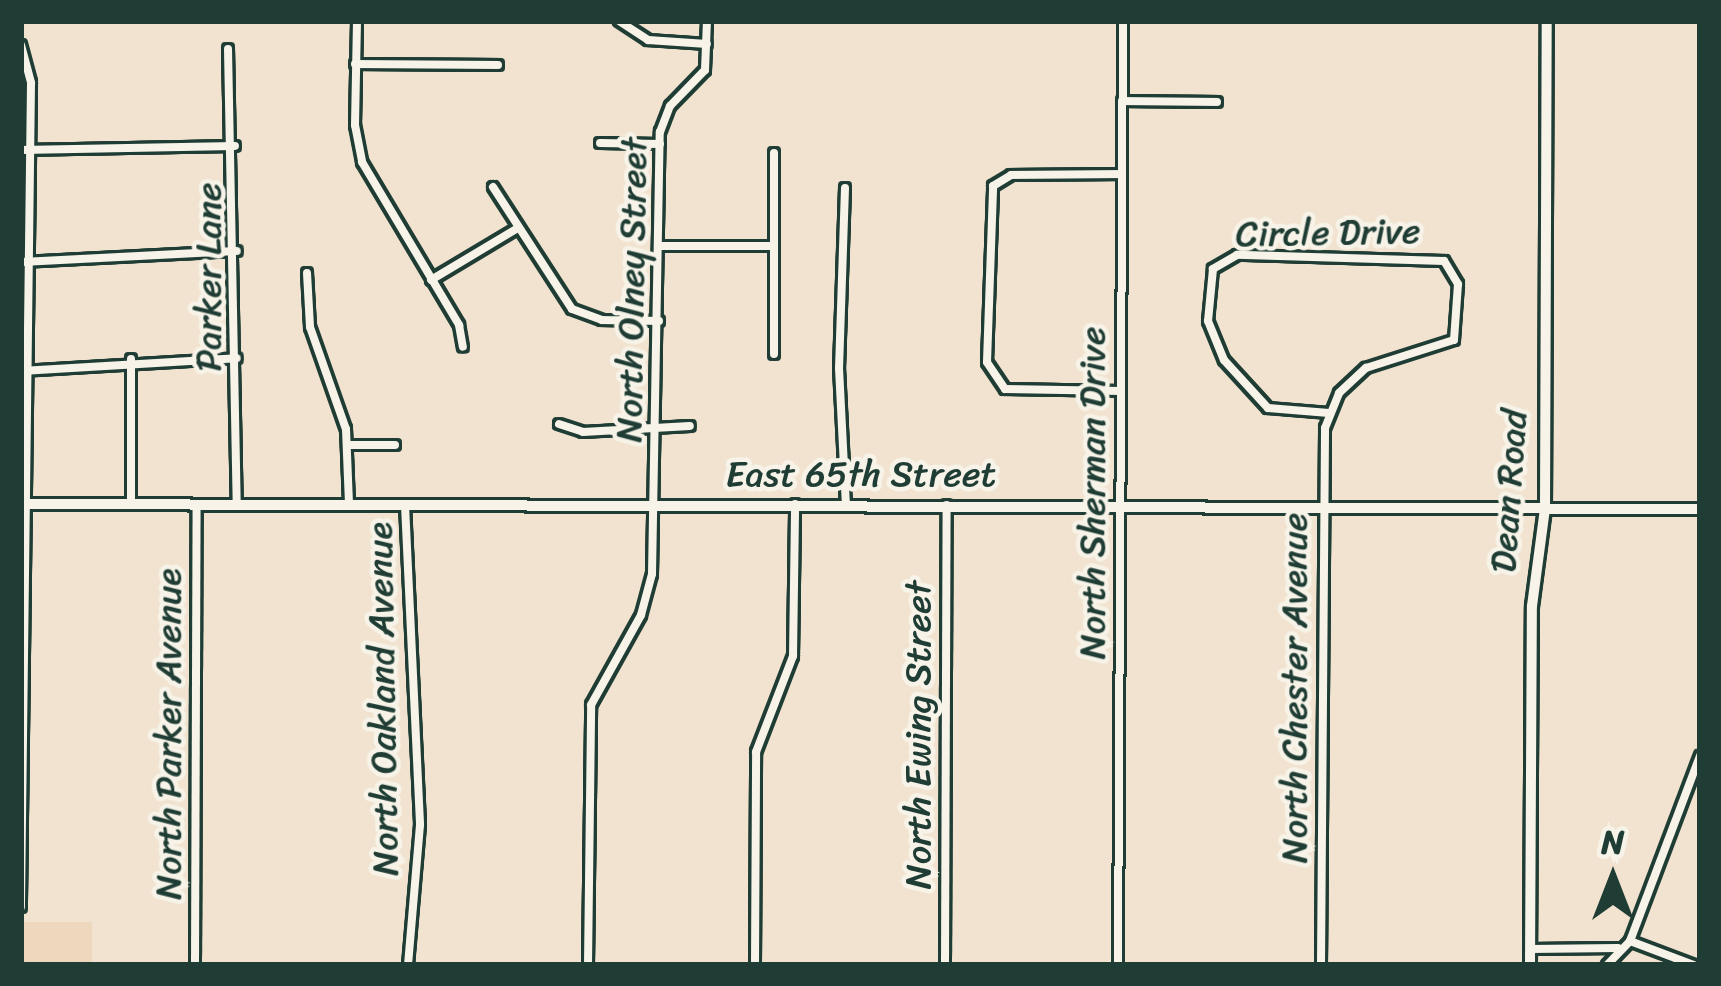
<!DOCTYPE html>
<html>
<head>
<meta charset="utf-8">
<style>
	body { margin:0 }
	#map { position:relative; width:1721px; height:986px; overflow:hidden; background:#f1e3cf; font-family:Sriracha,sans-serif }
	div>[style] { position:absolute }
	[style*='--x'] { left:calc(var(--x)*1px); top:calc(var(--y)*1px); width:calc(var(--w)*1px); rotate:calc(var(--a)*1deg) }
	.built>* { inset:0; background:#edd8bd }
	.stream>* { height:3px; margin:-1.5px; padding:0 1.5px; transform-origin:1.5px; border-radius:1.5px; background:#95ccf3 }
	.roads { filter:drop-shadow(3px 0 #1f3d34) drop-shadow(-3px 0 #1f3d34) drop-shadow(0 3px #1f3d34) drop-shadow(0 -3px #1f3d34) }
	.minor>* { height:8px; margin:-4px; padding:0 4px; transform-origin:4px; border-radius:4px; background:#f7f3e8 }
	.tertiary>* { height:10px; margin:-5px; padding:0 5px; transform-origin:5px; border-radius:5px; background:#f7f3e8 }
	span { translate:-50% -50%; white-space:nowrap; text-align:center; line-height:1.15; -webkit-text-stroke:9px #f7f3e8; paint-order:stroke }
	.street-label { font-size:36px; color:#1f3d34 }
	.frame { position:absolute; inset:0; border:24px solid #1f3d34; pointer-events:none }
	.north { position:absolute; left:1553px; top:818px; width:120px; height:120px; -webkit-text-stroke:9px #f7f3e8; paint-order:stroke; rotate:0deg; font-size:33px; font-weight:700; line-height:48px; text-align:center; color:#1f3d34 }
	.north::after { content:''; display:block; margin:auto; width:42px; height:54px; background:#1f3d34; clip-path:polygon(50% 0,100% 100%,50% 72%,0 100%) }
</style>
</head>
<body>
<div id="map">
	<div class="built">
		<div style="clip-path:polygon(21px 922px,92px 922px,92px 965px,21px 965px)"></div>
	</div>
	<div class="stream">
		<div style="--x:631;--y:21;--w:24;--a:38"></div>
		<div style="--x:650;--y:36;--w:37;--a:3"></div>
	</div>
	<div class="roads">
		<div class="minor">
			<div style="--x:357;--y:21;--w:104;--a:91.1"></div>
			<div style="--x:355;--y:125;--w:38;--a:79"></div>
			<div style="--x:362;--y:162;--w:190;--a:59.2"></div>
			<div style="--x:459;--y:325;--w:22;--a:80"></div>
			<div style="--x:619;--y:21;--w:35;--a:33"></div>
			<div style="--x:648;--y:40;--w:59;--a:3.9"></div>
			<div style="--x:21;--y:45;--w:39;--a:75"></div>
			<div style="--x:31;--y:83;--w:824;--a:90.7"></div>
			<div style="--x:228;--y:49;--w:455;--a:88.9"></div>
			<div style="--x:355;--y:64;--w:143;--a:0.4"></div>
			<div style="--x:1122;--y:101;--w:95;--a:0.6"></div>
			<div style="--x:600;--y:143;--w:60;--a:1"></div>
			<div style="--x:21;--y:150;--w:214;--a:-1.1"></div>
			<div style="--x:774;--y:153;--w:201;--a:90"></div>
			<div style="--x:493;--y:187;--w:145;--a:57.1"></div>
			<div style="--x:572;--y:309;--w:32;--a:20"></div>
			<div style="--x:602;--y:320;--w:57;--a:1"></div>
			<div style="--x:845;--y:188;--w:180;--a:91.9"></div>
			<div style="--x:839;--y:368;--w:137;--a:87.1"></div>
			<div style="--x:659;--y:246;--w:115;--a:0"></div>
			<div style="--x:21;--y:262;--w:216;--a:-2.9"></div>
			<div style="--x:307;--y:273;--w:54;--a:86.8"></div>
			<div style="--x:310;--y:327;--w:108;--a:70.6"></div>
			<div style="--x:346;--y:429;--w:75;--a:87.7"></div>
			<div style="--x:431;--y:280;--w:101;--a:-30.9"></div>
			<div style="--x:131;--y:359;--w:145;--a:90"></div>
			<div style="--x:21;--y:371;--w:216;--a:-3.4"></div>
			<div style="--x:1121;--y:391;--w:116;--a:-179"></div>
			<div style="--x:1005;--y:389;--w:32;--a:-124"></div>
			<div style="--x:987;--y:362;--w:176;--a:-88"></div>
			<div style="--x:993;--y:186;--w:21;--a:-31"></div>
			<div style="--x:1011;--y:175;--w:111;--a:-0.5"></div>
			<div style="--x:559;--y:424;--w:25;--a:18"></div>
			<div style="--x:583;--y:432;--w:107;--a:-3.2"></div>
			<div style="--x:348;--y:445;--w:47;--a:0"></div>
			<div style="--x:405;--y:505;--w:320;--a:87.3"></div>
			<div style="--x:420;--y:825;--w:141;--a:94.9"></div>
			<div style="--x:1630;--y:941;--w:68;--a:20.6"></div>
			<div style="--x:1530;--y:949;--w:88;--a:-0.7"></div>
			<div style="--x:195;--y:965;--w:460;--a:-89.8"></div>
			<div style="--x:588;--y:965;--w:260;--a:-89.3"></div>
			<div style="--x:591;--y:705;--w:103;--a:-60.9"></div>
			<div style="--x:641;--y:615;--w:42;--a:-75"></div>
			<div style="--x:652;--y:574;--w:442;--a:-89"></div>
			<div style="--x:660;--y:132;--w:28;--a:-69"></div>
			<div style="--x:670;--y:106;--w:50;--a:-45.8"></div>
			<div style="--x:705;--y:70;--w:49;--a:-87.7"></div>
			<div style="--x:755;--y:965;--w:213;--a:-89.7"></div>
			<div style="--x:756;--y:752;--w:103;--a:-68.9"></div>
			<div style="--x:793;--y:656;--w:152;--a:-89.2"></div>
			<div style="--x:945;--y:965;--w:460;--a:-89.8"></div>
			<div style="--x:1118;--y:965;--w:944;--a:-89.7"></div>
			<div style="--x:1321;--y:965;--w:537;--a:-89.57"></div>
			<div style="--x:1325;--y:428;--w:38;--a:-68"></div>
			<div style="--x:1339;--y:393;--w:37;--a:-43"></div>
			<div style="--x:1366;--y:368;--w:92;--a:-17.7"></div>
			<div style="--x:1454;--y:340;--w:56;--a:-85.9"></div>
			<div style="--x:1458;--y:284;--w:27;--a:-121"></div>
			<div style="--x:1444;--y:261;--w:207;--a:-178.3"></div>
			<div style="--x:1237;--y:255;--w:28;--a:150"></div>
			<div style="--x:1213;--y:269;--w:52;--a:95.5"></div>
			<div style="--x:1208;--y:321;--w:42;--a:67.7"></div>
			<div style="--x:1224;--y:360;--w:65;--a:47.5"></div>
			<div style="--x:1268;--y:408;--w:61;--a:4.7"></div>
			<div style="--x:1607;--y:965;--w:33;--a:-46"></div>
			<div style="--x:1630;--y:941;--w:198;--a:-69.3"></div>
		</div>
		<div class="tertiary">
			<div style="--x:21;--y:504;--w:1679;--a:0.17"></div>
			<div style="--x:1530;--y:965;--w:359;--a:-89.7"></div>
			<div style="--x:1532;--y:606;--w:99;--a:-82.4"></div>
			<div style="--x:1545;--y:508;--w:487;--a:-89.8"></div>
		</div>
	</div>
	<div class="street-label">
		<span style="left:1328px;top:233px;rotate:-1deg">Circle Drive</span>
		<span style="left:209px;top:277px;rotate:-90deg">Parker Lane</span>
		<span style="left:632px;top:290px;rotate:-89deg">North Olney Street</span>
		<span style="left:861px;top:475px">East 65th Street</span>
		<span style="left:1509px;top:491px;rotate:-86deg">Dean Road</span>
		<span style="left:1093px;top:493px;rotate:-90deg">North Sherman Drive</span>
		<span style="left:1295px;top:688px;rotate:-90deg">North Chester Avenue</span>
		<span style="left:383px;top:699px;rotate:-91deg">North Oakland Avenue</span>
		<span style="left:169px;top:734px;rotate:-90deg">North Parker Avenue</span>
		<span style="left:919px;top:735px;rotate:-90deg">North Ewing Street</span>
	</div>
	<div class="frame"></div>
	<div class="north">N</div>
</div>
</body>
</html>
